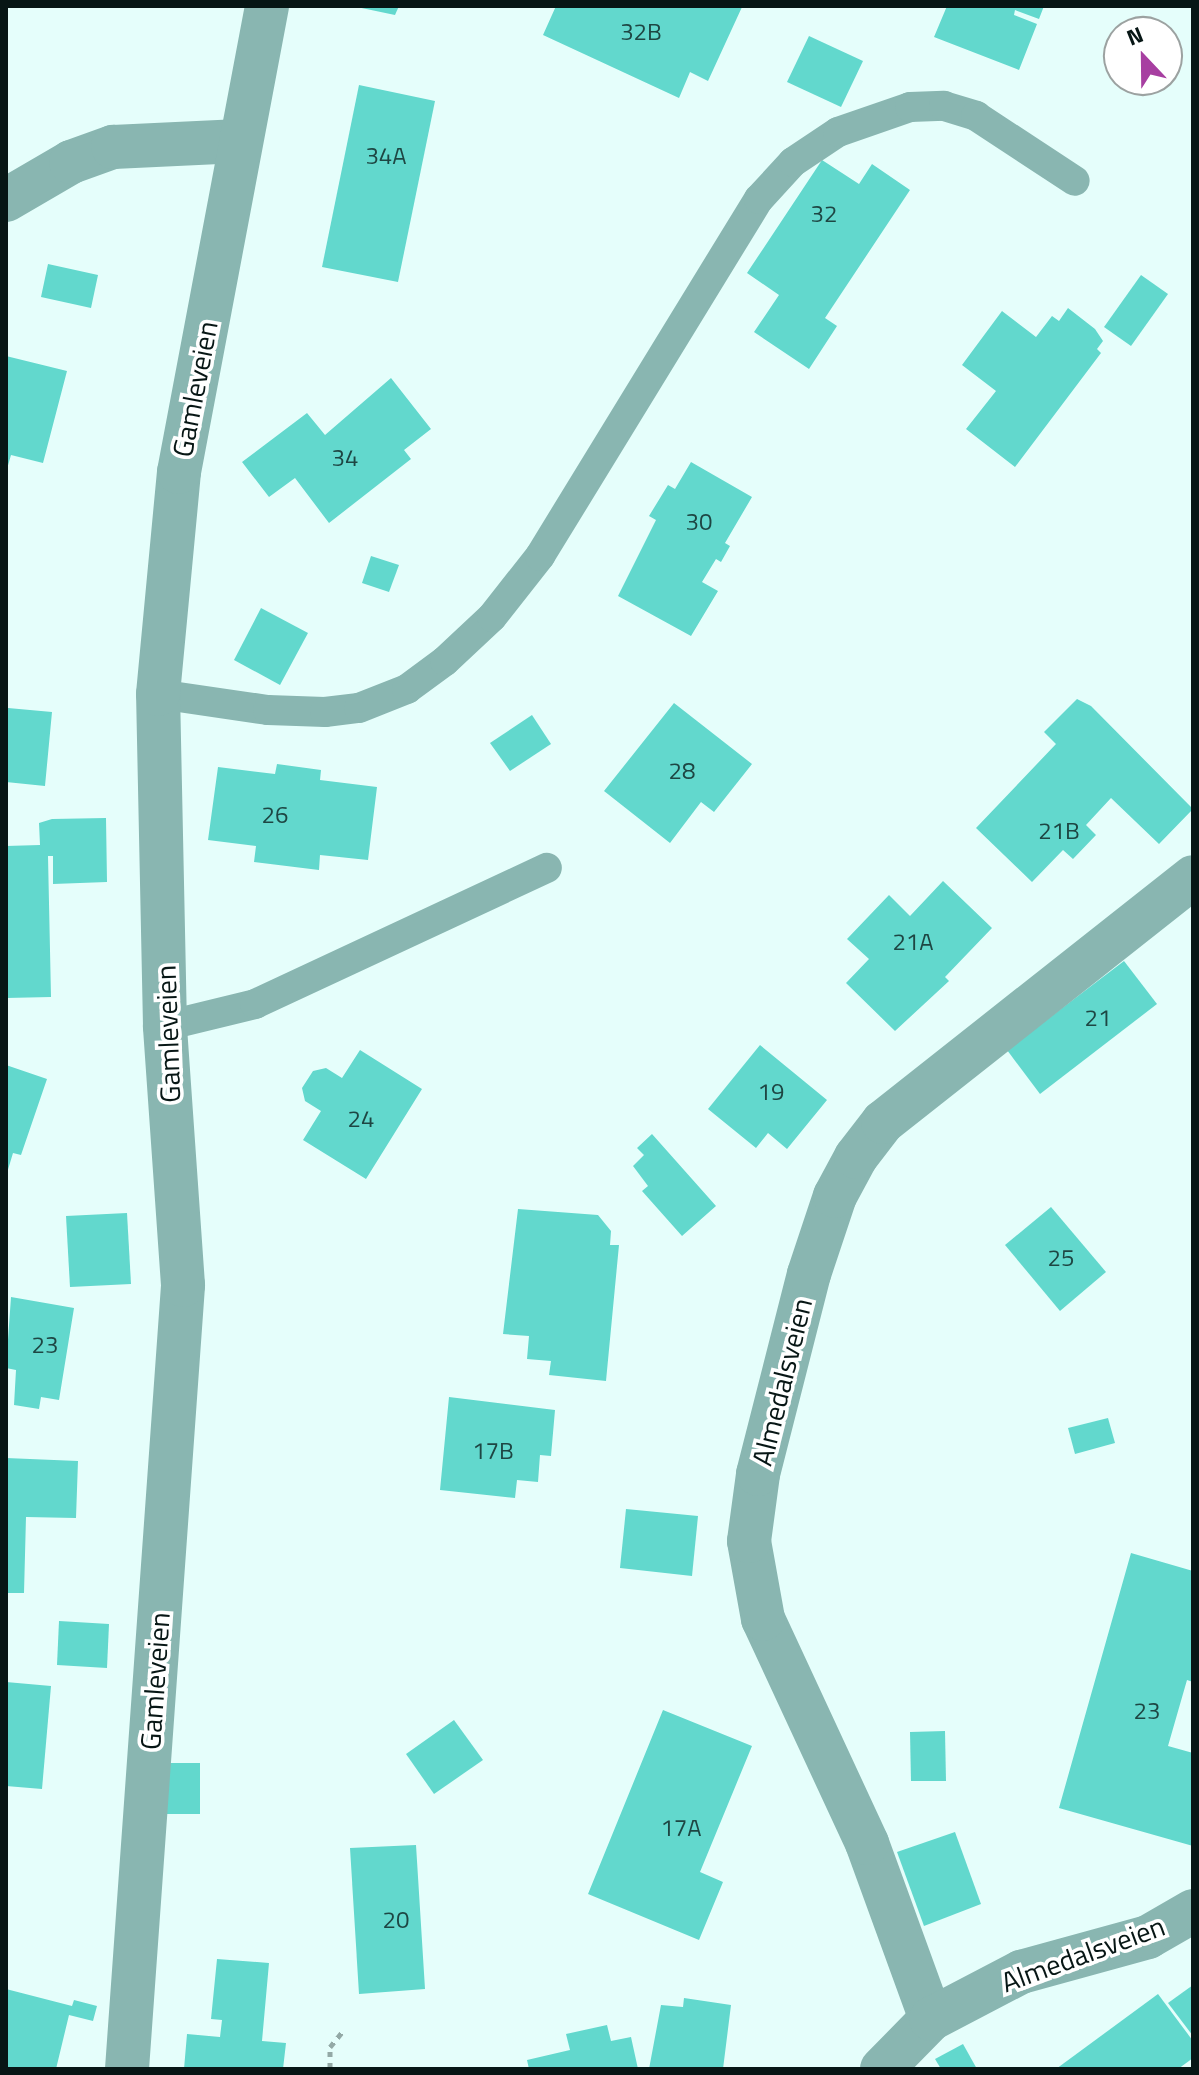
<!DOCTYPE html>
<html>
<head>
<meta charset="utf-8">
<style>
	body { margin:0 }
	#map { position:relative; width:1199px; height:2075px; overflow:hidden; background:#e5fefb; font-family:"Titillium Web",sans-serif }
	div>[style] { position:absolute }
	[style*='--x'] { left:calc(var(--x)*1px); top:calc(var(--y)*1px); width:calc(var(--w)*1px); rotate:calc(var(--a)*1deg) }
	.building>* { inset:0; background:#62d8cd }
	.path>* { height:5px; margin-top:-2.5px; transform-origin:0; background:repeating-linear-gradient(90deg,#93a9a6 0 6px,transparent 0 12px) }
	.service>* { height:30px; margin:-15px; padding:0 15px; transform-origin:15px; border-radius:15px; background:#89b6b1 }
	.minor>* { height:44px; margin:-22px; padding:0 22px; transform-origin:22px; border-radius:22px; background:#89b6b1 }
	span { translate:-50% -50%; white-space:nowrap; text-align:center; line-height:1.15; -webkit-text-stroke:7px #fff; paint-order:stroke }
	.number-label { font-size:24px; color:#1e4643 }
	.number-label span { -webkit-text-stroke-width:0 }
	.street-label { font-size:28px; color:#071615 }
	.frame { position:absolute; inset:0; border:8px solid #071615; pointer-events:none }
	.north { position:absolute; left:1103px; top:16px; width:80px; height:80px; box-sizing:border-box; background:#fff; border:2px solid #9ca2a1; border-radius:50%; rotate:338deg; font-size:22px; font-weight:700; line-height:32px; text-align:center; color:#071615 }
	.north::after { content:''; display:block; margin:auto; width:28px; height:36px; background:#a73fa1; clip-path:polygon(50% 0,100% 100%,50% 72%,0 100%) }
</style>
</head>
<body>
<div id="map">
	<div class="building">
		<div style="clip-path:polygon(352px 6px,399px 6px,395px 15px)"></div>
		<div style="clip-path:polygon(556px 6px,740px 6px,742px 7px,708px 81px,690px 72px,679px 98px,543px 35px)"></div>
		<div style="clip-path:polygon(947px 6px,1044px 6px,1039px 19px,1015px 10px,1014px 15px,1037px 24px,1019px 70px,934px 37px)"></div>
		<div style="clip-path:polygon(809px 36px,863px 61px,841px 107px,787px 82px)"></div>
		<div style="clip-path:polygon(359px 85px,435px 101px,398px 282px,322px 267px)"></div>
		<div style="clip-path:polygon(822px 160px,859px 184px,872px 164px,910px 190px,825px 318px,837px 326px,809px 369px,754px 332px,779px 295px,747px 273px)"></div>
		<div style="clip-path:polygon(48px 264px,98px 275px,91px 308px,41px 297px)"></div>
		<div style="clip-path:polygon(1141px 275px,1168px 294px,1131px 346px,1104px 327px)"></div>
		<div style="clip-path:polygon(1068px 308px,1095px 329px,1103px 341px,1097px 349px,1101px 353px,1015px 467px,966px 429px,996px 391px,962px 365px,1002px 311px,1036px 337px,1052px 316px,1059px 321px)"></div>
		<div style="clip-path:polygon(6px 356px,67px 371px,43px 463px,11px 455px,7px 469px)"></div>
		<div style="clip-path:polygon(391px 378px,431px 429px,404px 450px,411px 459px,329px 523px,295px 478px,269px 497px,242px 462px,307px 413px,325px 435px)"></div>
		<div style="clip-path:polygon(691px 462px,752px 497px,725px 543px,730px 546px,721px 562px,716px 559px,702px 582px,718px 591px,691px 636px,618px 596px,656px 520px,649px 516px,668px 485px,675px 489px)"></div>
		<div style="clip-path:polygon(371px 556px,399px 565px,389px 592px,362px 583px)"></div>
		<div style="clip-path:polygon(261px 608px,308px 633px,280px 685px,234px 660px)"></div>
		<div style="clip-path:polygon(1077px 699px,1091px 706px,1193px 809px,1159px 844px,1111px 798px,1086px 825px,1096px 835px,1073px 859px,1063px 850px,1032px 882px,976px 828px,1056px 744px,1044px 732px)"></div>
		<div style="clip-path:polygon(6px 702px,8px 708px,52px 712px,45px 786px,6px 782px)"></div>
		<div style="clip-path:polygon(674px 703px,752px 764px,714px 812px,701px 802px,670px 843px,604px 791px)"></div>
		<div style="clip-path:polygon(532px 715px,551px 744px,510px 771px,490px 743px)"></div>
		<div style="clip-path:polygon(277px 764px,321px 770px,320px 780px,377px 787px,368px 860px,320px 855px,319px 870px,254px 862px,256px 846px,208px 840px,218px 767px,275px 774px)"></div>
		<div style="clip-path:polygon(106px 818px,107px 882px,53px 884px,53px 856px,48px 856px,51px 997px,6px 998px,6px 846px,40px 845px,39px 823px,52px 819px)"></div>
		<div style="clip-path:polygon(943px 881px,992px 928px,945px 977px,949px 981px,895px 1031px,846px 983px,869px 959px,847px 939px,889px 895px,910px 916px)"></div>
		<div style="clip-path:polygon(1124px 961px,1157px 1004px,1040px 1094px,1007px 1050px)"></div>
		<div style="clip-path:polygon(760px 1045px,827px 1100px,787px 1149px,768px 1133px,756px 1148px,708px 1109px)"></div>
		<div style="clip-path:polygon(360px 1050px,422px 1089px,366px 1179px,303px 1140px,321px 1111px,305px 1101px,302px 1088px,313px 1071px,326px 1068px,342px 1078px)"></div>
		<div style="clip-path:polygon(6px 1065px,47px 1079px,21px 1155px,13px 1153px,7px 1173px)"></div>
		<div style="clip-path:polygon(652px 1134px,716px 1206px,682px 1236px,642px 1191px,648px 1186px,633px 1166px,644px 1155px,637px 1148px)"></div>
		<div style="clip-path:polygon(1051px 1207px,1106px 1272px,1060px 1311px,1005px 1245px)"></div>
		<div style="clip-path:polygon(518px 1209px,598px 1215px,611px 1231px,610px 1245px,619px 1245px,606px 1381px,549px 1375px,551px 1361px,527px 1359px,529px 1336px,503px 1334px)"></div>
		<div style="clip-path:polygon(127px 1213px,131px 1284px,70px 1287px,66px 1216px)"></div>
		<div style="clip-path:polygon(11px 1297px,74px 1308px,59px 1400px,41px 1397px,39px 1409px,14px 1405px,16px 1370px,6px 1368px)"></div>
		<div style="clip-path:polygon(449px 1397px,555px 1410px,551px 1456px,540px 1455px,538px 1482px,517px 1480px,515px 1498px,440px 1490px)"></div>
		<div style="clip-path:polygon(1108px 1418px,1115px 1443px,1075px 1454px,1068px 1428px)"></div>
		<div style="clip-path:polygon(6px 1458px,78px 1461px,76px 1518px,26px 1517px,24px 1593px,6px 1593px)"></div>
		<div style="clip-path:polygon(626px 1509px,698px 1516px,692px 1576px,620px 1568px)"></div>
		<div style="clip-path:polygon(1131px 1553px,1193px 1571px,1193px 1682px,1187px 1680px,1168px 1746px,1193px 1753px,1193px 1846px,1059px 1808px)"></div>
		<div style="clip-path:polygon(59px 1621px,109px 1624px,107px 1668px,57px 1665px)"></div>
		<div style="clip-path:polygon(6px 1682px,51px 1686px,42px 1789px,6px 1786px)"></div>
		<div style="clip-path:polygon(663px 1710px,752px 1746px,700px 1872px,723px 1882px,699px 1940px,588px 1894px)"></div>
		<div style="clip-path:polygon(454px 1720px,483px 1760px,434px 1794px,406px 1754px)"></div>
		<div style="clip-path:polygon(945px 1731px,946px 1781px,911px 1781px,910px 1732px)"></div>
		<div style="clip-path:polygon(167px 1763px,200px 1763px,200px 1814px,167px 1814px)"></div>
		<div style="clip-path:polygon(955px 1832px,981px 1904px,924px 1926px,897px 1852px)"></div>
		<div style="clip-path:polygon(416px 1845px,425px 1989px,359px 1994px,350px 1848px)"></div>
		<div style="clip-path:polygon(217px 1959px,269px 1963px,262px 2041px,286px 2043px,283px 2069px,184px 2069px,187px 2034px,220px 2037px,222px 2020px,211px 2019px)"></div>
		<div style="clip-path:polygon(1193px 1985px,1193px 2036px,1168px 2003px)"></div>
		<div style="clip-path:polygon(6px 1989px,72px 2006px,74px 2000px,97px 2006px,93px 2021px,69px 2015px,56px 2069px,6px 2069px)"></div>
		<div style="clip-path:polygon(1158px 1994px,1193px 2041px,1193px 2058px,1178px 2069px,1056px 2069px)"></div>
		<div style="clip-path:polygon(684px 1998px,731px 2005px,723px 2069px,649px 2069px,661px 2005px,683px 2007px)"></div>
		<div style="clip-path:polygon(607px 2025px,611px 2041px,631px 2037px,638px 2069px,529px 2069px,527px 2060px,570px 2050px,566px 2034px)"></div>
		<div style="clip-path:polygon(963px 2044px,977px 2069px,941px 2069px,935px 2059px)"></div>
	</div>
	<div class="path">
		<div style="--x:330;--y:2069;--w:22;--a:-90"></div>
		<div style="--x:330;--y:2047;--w:19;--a:-51"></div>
	</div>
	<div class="service">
		<div style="--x:158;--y:694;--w:111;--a:8.3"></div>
		<div style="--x:268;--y:710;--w:57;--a:2"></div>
		<div style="--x:325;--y:712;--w:34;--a:-7"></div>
		<div style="--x:359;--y:708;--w:52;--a:-21.6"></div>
		<div style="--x:407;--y:689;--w:47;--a:-36.4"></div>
		<div style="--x:445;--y:661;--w:64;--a:-43.1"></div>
		<div style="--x:492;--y:617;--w:78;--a:-51.8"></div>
		<div style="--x:540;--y:556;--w:419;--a:-58.5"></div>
		<div style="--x:759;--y:199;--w:50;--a:-47.4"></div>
		<div style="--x:793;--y:162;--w:54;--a:-33.7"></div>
		<div style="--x:838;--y:132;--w:76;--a:-19.1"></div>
		<div style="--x:910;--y:107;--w:34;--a:-2"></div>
		<div style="--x:944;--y:106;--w:34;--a:17"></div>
		<div style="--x:976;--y:116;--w:118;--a:33.3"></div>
		<div style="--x:165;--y:1026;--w:93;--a:-13.7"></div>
		<div style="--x:255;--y:1004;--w:322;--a:-25"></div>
	</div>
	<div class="minor">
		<div style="--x:6;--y:200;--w:75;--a:-30.3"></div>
		<div style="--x:71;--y:162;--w:45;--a:-19.7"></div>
		<div style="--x:113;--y:147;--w:127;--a:-2.7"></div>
		<div style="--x:931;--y:2019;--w:187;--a:-110"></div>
		<div style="--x:867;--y:1843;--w:247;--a:-114.9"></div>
		<div style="--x:763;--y:1619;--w:79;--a:-100.2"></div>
		<div style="--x:749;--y:1541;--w:68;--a:-82.3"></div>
		<div style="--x:758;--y:1474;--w:206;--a:-75.7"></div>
		<div style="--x:809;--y:1274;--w:82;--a:-71.6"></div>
		<div style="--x:835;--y:1196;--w:44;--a:-61.7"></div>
		<div style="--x:856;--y:1157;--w:44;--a:-52.4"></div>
		<div style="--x:883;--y:1122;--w:395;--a:-38.3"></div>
		<div style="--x:127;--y:2069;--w:786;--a:-85.91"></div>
		<div style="--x:183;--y:1285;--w:260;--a:-94"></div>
		<div style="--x:165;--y:1026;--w:332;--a:-91.2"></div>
		<div style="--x:158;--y:694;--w:223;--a:-84.6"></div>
		<div style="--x:179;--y:472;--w:474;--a:-79.3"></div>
		<div style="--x:882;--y:2069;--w:70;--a:-45.6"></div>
		<div style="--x:931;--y:2019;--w:102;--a:-27.6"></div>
		<div style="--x:1021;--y:1972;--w:132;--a:-15.4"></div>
		<div style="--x:1148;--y:1937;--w:52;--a:-30"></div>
	</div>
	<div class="number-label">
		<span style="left:641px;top:32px">32B</span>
		<span style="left:386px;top:156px">34A</span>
		<span style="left:824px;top:214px">32</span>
		<span style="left:345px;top:458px">34</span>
		<span style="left:699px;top:522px">30</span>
		<span style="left:682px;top:771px">28</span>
		<span style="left:275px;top:815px">26</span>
		<span style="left:1059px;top:831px">21B</span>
		<span style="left:913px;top:942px">21A</span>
		<span style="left:1098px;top:1018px">21</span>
		<span style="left:771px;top:1092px">19</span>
		<span style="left:361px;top:1119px">24</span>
		<span style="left:1061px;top:1258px">25</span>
		<span style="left:45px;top:1345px">23</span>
		<span style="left:493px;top:1451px">17B</span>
		<span style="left:1147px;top:1711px">23</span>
		<span style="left:681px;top:1828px">17A</span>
		<span style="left:396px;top:1920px">20</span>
	</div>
	<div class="street-label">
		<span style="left:195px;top:389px;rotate:-79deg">Gamleveien</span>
		<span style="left:168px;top:1034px;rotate:-92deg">Gamleveien</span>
		<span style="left:782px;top:1382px;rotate:-76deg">Almedalsveien</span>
		<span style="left:155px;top:1681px;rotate:-86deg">Gamleveien</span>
		<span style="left:1083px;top:1954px;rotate:-20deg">Almedalsveien</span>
	</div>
	<div class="frame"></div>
	<div class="north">N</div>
</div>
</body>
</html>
